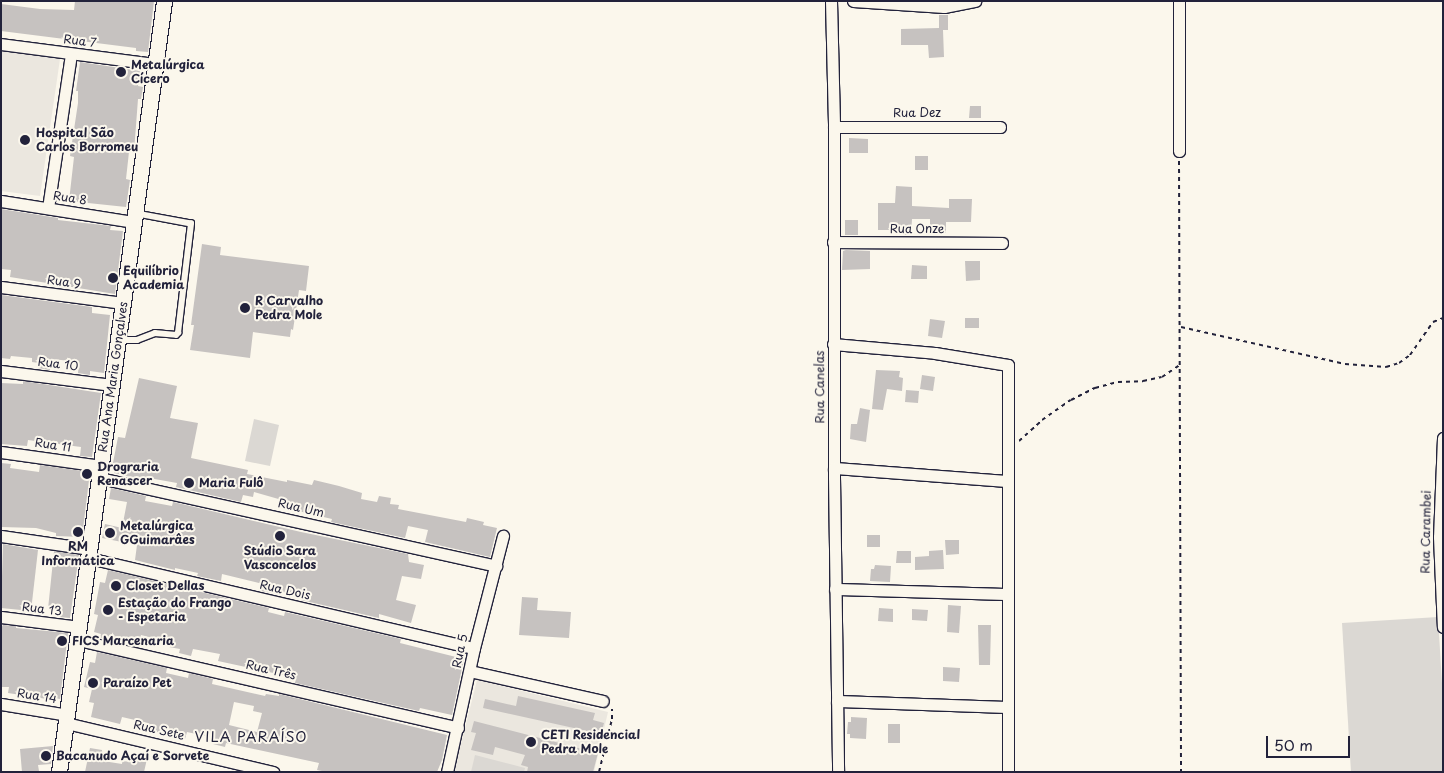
<!DOCTYPE html>
<html>
<head>
<meta charset="utf-8">
<style>
	body { margin:0 }
	#map { position:relative; width:1444px; height:773px; overflow:hidden; background:#fbf7ec; font-family:"Playpen Sans",sans-serif }
	div>[style] { position:absolute }
	[style*='--x'] { left:calc(var(--x)*1px); top:calc(var(--y)*1px); width:calc(var(--w)*1px); rotate:calc(var(--a)*1deg) }
	.built>* { inset:0; background:#ebe7df }
	.green>* { inset:0; background:#dbd8d3 }
	.building>* { inset:0; background:#c6c2c0 }
	.path>* { height:2px; margin-top:-1px; transform-origin:0; background:repeating-linear-gradient(90deg,#22223b 0 4px,transparent 0 8px) }
	.roads { filter:drop-shadow(1px 0 #22223b) drop-shadow(-1px 0 #22223b) drop-shadow(0 1px #22223b) drop-shadow(0 -1px #22223b) }
	.service>* { height:5.5px; margin:-2.75px; padding:0 2.75px; transform-origin:2.75px; border-radius:2.75px; background:#fbf7ec }
	.minor>* { height:11px; margin:-5.5px; padding:0 5.5px; transform-origin:5.5px; border-radius:5.5px; background:#fbf7ec }
	.tertiary>* { height:15px; margin:-7.5px; padding:0 7.5px; transform-origin:7.5px; border-radius:7.5px; background:#fbf7ec }
	.dots>* { width:14px; height:14px; translate:-50% -50%; box-sizing:border-box; border:2px solid #fbf7ec; border-radius:50% }
	span { translate:-50% -50%; white-space:nowrap; text-align:center; line-height:1.15; -webkit-text-stroke:4px #fbf7ec; paint-order:stroke }
	.street-label { font-size:12px; color:#22223b }
	.poi-label { font-size:12px; color:#22223b; font-weight:700 }
	.left { translate:0 -50%; text-align:left }
	.neighbourhood-label { font-size:14px; color:#22223b; letter-spacing:1px }
	.frame { position:absolute; inset:0; border:2px solid #22223b; pointer-events:none }
	.scale { position:absolute; left:1266px; top:736px; width:84px; height:22px; box-sizing:border-box; border:2px solid #22223b; border-top:0; padding-left:6px; font-size:15px; line-height:18px; white-space:nowrap; color:#22223b; -webkit-text-stroke:4px #fbf7ec; paint-order:stroke }
</style>
</head>
<body>
<div id="map">
	<div class="built">
		<div style="clip-path:polygon(1px 51px,60px 59px,40px 196px,1px 191px)"></div>
		<div style="clip-path:polygon(477px 680px,608px 712px,594px 772px,454px 772px)"></div>
	</div>
	<div class="green">
		<div style="clip-path:polygon(254px 419px,279px 425px,270px 466px,245px 461px)"></div>
		<div style="clip-path:polygon(1438px 617px,1443px 700px,1443px 772px,1351px 772px,1342px 623px)"></div>
		<div style="clip-path:polygon(475px 755px,525px 768px,524px 772px,471px 772px)"></div>
	</div>
	<div class="building">
		<div style="clip-path:polygon(75px 1px,154px 1px,148px 52px,136px 51px,136px 48px,1px 31px,1px 4px,40px 9px,74px 10px)"></div>
		<div style="clip-path:polygon(939px 15px,948px 15px,948px 30px,943px 30px,944px 57px,929px 58px,928px 45px,901px 45px,901px 29px,939px 28px)"></div>
		<div style="clip-path:polygon(80px 62px,140px 71px,138px 86px,143px 87px,141px 99px,138px 99px,134px 152px,129px 152px,126px 179px,130px 180px,126px 207px,69px 201px,74px 157px,70px 156px,78px 103px,78px 91px,76px 91px)"></div>
		<div style="clip-path:polygon(970px 106px,981px 106px,981px 118px,969px 118px)"></div>
		<div style="clip-path:polygon(849px 138px,868px 139px,868px 153px,849px 153px)"></div>
		<div style="clip-path:polygon(915px 156px,928px 156px,928px 170px,915px 170px)"></div>
		<div style="clip-path:polygon(896px 186px,912px 187px,912px 206px,949px 208px,949px 199px,972px 199px,971px 222px,946px 222px,946px 233px,930px 233px,930px 219px,912px 219px,911px 235px,900px 235px,899px 230px,878px 230px,878px 203px,895px 203px)"></div>
		<div style="clip-path:polygon(1px 209px,58px 218px,58px 220px,111px 226px,110px 230px,123px 231px,115px 294px,10px 277px,11px 270px,1px 269px)"></div>
		<div style="clip-path:polygon(845px 220px,858px 220px,858px 235px,845px 235px)"></div>
		<div style="clip-path:polygon(202px 244px,221px 247px,220px 255px,309px 266px,306px 291px,299px 290px,293px 330px,291px 329px,290px 337px,253px 332px,250px 358px,190px 350px,194px 325px,191px 325px)"></div>
		<div style="clip-path:polygon(846px 250px,870px 251px,870px 269px,842px 270px,843px 251px)"></div>
		<div style="clip-path:polygon(965px 261px,980px 261px,980px 280px,966px 281px)"></div>
		<div style="clip-path:polygon(912px 265px,927px 266px,927px 279px,911px 279px)"></div>
		<div style="clip-path:polygon(1px 295px,92px 307px,92px 313px,110px 315px,104px 373px,90px 371px,90px 375px,78px 373px,79px 362px,52px 359px,50px 370px,38px 368px,39px 363px,32px 362px,32px 358px,11px 356px,10px 359px,1px 358px)"></div>
		<div style="clip-path:polygon(965px 318px,979px 318px,979px 328px,965px 328px)"></div>
		<div style="clip-path:polygon(930px 319px,945px 321px,942px 338px,928px 336px)"></div>
		<div style="clip-path:polygon(876px 370px,900px 371px,899px 377px,903px 378px,902px 391px,887px 389px,883px 410px,872px 409px)"></div>
		<div style="clip-path:polygon(922px 375px,935px 377px,933px 391px,920px 389px)"></div>
		<div style="clip-path:polygon(139px 378px,177px 386px,170px 418px,198px 423px,191px 458px,248px 470px,247px 474px,287px 482px,287px 480px,312px 485px,314px 480px,339px 486px,362px 493px,361px 499px,377px 502px,379px 496px,391px 498px,390px 504px,399px 505px,398px 509px,466px 522px,467px 518px,484px 522px,483px 525px,497px 528px,490px 557px,425px 542px,428px 530px,408px 526px,405px 538px,331px 522px,332px 519px,281px 507px,282px 500px,254px 492px,253px 497px,243px 495px,241px 502px,176px 487px,177px 483px,149px 478px,148px 481px,114px 473px,115px 469px,112px 468px,118px 437px,125px 438px)"></div>
		<div style="clip-path:polygon(23px 381px,101px 393px,92px 457px,80px 456px,81px 447px,28px 440px,27px 446px,1px 444px,1px 383px,23px 384px)"></div>
		<div style="clip-path:polygon(906px 390px,919px 391px,918px 403px,905px 402px)"></div>
		<div style="clip-path:polygon(860px 408px,870px 410px,866px 442px,850px 439px,851px 424px,857px 424px)"></div>
		<div style="clip-path:polygon(1px 463px,11px 464px,10px 468px,39px 472px,40px 465px,90px 472px,82px 537px,56px 536px,56px 533px,36px 528px,1px 527px)"></div>
		<div style="clip-path:polygon(111px 488px,146px 496px,145px 501px,172px 506px,173px 502px,301px 532px,408px 554px,409px 562px,424px 565px,421px 579px,402px 576px,396px 600px,416px 605px,411px 623px,379px 614px,379px 618px,301px 600px,302px 596px,273px 590px,272px 593px,261px 591px,263px 584px,222px 574px,221px 581px,197px 576px,198px 573px,175px 568px,175px 570px,135px 560px,137px 545px,102px 538px,105px 524px,122px 528px,127px 502px,109px 499px)"></div>
		<div style="clip-path:polygon(867px 535px,880px 535px,880px 547px,867px 547px)"></div>
		<div style="clip-path:polygon(945px 540px,959px 540px,959px 554px,946px 555px)"></div>
		<div style="clip-path:polygon(3px 544px,38px 550px,31px 611px,1px 608px)"></div>
		<div style="clip-path:polygon(943px 550px,944px 569px,915px 570px,915px 557px,929px 556px,929px 551px)"></div>
		<div style="clip-path:polygon(54px 551px,79px 555px,70px 618px,60px 617px,61px 610px,48px 609px)"></div>
		<div style="clip-path:polygon(897px 551px,911px 551px,911px 563px,896px 563px)"></div>
		<div style="clip-path:polygon(875px 565px,891px 566px,890px 582px,870px 581px,871px 569px,874px 569px)"></div>
		<div style="clip-path:polygon(108px 570px,269px 608px,268px 612px,284px 616px,285px 612px,401px 639px,400px 643px,464px 659px,452px 715px,420px 708px,419px 711px,295px 683px,296px 678px,218px 661px,220px 654px,193px 649px,191px 656px,179px 653px,180px 649px,169px 647px,169px 642px,141px 635px,139px 642px,116px 637px,115px 641px,100px 638px,101px 634px,94px 632px,98px 615px,94px 614px,100px 582px,105px 583px)"></div>
		<div style="clip-path:polygon(522px 597px,538px 598px,537px 610px,571px 612px,569px 638px,519px 635px)"></div>
		<div style="clip-path:polygon(948px 605px,961px 606px,959px 633px,947px 632px)"></div>
		<div style="clip-path:polygon(879px 608px,893px 609px,893px 622px,878px 621px)"></div>
		<div style="clip-path:polygon(912px 609px,928px 610px,927px 621px,912px 620px)"></div>
		<div style="clip-path:polygon(3px 625px,16px 626px,16px 628px,68px 633px,60px 699px,47px 697px,47px 699px,8px 693px,9px 687px,1px 687px,1px 628px)"></div>
		<div style="clip-path:polygon(978px 625px,991px 625px,990px 665px,979px 665px)"></div>
		<div style="clip-path:polygon(evenodd,97px 652px,167px 668px,166px 673px,188px 678px,189px 673px,213px 679px,212px 684px,265px 696px,266px 694px,279px 696px,279px 694px,447px 735px,442px 760px,437px 772px,327px 772px,317px 770px,319px 763px,226px 743px,225px 747px,213px 744px,215px 738px,187px 732px,185px 739px,174px 737px,147px 729px,148px 723px,122px 717px,120px 724px,91px 717px,94px 703px,89px 702px,92px 689px,84px 687px,90px 662px,95px 663px,97px 652px,234px 702px,254px 706px,253px 711px,262px 713px,257px 732px,229px 725px,234px 702px)"></div>
		<div style="clip-path:polygon(943px 667px,960px 668px,959px 682px,943px 681px)"></div>
		<div style="clip-path:polygon(518px 696px,595px 713px,593px 720px,604px 723px,601px 734px,483px 708px,485px 699px,516px 706px)"></div>
		<div style="clip-path:polygon(851px 717px,867px 718px,866px 739px,850px 738px,850px 734px,847px 734px,848px 722px,851px 722px)"></div>
		<div style="clip-path:polygon(474px 721px,598px 753px,593px 772px,527px 772px,528px 767px,521px 765px,525px 755px,495px 747px,493px 755px,471px 750px,476px 733px,471px 732px)"></div>
		<div style="clip-path:polygon(888px 724px,900px 724px,900px 743px,888px 743px)"></div>
		<div style="clip-path:polygon(53px 746px,51px 764px,38px 765px,39px 771px,22px 772px,20px 749px)"></div>
		<div style="clip-path:polygon(90px 748px,102px 750px,103px 761px,122px 764px,122px 761px,131px 762px,132px 756px,147px 759px,144px 772px,85px 772px)"></div>
	</div>
	<div class="path">
		<div style="--x:1179;--y:161;--w:611;--a:89.81"></div>
		<div style="--x:1181;--y:327;--w:168;--a:12.7"></div>
		<div style="--x:1345;--y:364;--w:41;--a:4.2"></div>
		<div style="--x:1386;--y:367;--w:14;--a:-17"></div>
		<div style="--x:1399;--y:363;--w:14;--a:-36"></div>
		<div style="--x:1410;--y:355;--w:40;--a:-55.1"></div>
		<div style="--x:1433;--y:322;--w:11;--a:-22"></div>
		<div style="--x:1019;--y:441;--w:31;--a:-42"></div>
		<div style="--x:1042;--y:420;--w:35;--a:-35"></div>
		<div style="--x:1071;--y:400;--w:27;--a:-27"></div>
		<div style="--x:1095;--y:388;--w:24;--a:-15"></div>
		<div style="--x:1118;--y:382;--w:25;--a:-2"></div>
		<div style="--x:1143;--y:381;--w:19;--a:-12"></div>
		<div style="--x:1162;--y:377;--w:22;--a:-34"></div>
		<div style="--x:599;--y:772;--w:55;--a:-76.2"></div>
		<div style="--x:612;--y:719;--w:10;--a:-90"></div>
	</div>
	<div class="roads">
		<div class="service">
			<div style="--x:118;--y:340;--w:19;--a:0"></div>
			<div style="--x:137;--y:340;--w:19;--a:-21"></div>
			<div style="--x:155;--y:333;--w:21;--a:5"></div>
			<div style="--x:176;--y:335;--w:3;--a:-45"></div>
			<div style="--x:178;--y:333;--w:110;--a:-83.2"></div>
			<div style="--x:191;--y:224;--w:55;--a:-169.5"></div>
		</div>
		<div class="minor">
			<div style="--x:831;--y:1;--w:126;--a:88.6"></div>
			<div style="--x:834;--y:127;--w:350;--a:90"></div>
			<div style="--x:834;--y:477;--w:295;--a:89.2"></div>
			<div style="--x:853;--y:1;--w:91;--a:3.8"></div>
			<div style="--x:944;--y:7;--w:32;--a:-11"></div>
			<div style="--x:1;--y:44;--w:155;--a:7.4"></div>
			<div style="--x:834;--y:127;--w:166;--a:0"></div>
			<div style="--x:1179;--y:151;--w:150;--a:-90"></div>
			<div style="--x:1;--y:201;--w:135;--a:9"></div>
			<div style="--x:48;--y:208;--w:156;--a:-81.5"></div>
			<div style="--x:833;--y:242;--w:169;--a:0.3"></div>
			<div style="--x:1;--y:287;--w:123;--a:7.5"></div>
			<div style="--x:833;--y:344;--w:102;--a:5"></div>
			<div style="--x:935;--y:353;--w:74;--a:9.3"></div>
			<div style="--x:1008;--y:365;--w:407;--a:90"></div>
			<div style="--x:1;--y:371;--w:112;--a:7.2"></div>
			<div style="--x:1443;--y:438;--w:99;--a:92.3"></div>
			<div style="--x:1439;--y:537;--w:90;--a:87.5"></div>
			<div style="--x:1;--y:452;--w:101;--a:8"></div>
			<div style="--x:834;--y:468;--w:174;--a:4.3"></div>
			<div style="--x:100;--y:478;--w:406;--a:12.5"></div>
			<div style="--x:1;--y:536;--w:90;--a:8.3"></div>
			<div style="--x:89;--y:558;--w:395;--a:13.2"></div>
			<div style="--x:835;--y:589;--w:173;--a:1.7"></div>
			<div style="--x:1;--y:617;--w:79;--a:7.3"></div>
			<div style="--x:78;--y:640;--w:390;--a:13"></div>
			<div style="--x:470;--y:671;--w:136;--a:12.7"></div>
			<div style="--x:837;--y:701;--w:171;--a:2"></div>
			<div style="--x:1;--y:704;--w:68;--a:9.3"></div>
			<div style="--x:66;--y:723;--w:213;--a:13.3"></div>
			<div style="--x:447;--y:772;--w:127;--a:-77.7"></div>
			<div style="--x:474;--y:648;--w:116;--a:-75.5"></div>
		</div>
		<div class="tertiary">
			<div style="--x:59;--y:772;--w:778;--a:-82.24"></div>
		</div>
	</div>
	<div class="dots">
		<div style="left:121px;top:72px;background:#22223b"></div>
		<div style="left:25px;top:140px;background:#22223b"></div>
		<div style="left:113px;top:278px;background:#22223b"></div>
		<div style="left:245px;top:308px;background:#22223b"></div>
		<div style="left:87px;top:474px;background:#22223b"></div>
		<div style="left:189px;top:483px;background:#22223b"></div>
		<div style="left:78px;top:532px;background:#22223b"></div>
		<div style="left:110px;top:533px;background:#22223b"></div>
		<div style="left:280px;top:536px;background:#22223b"></div>
		<div style="left:116px;top:586px;background:#22223b"></div>
		<div style="left:108px;top:610px;background:#22223b"></div>
		<div style="left:62px;top:641px;background:#22223b"></div>
		<div style="left:93px;top:683px;background:#22223b"></div>
		<div style="left:531px;top:742px;background:#22223b"></div>
		<div style="left:46px;top:756px;background:#22223b"></div>
	</div>
	<div class="street-label">
		<span style="left:80px;top:41px;rotate:7deg">Rua 7</span>
		<span style="left:917px;top:113px">Rua Dez</span>
		<span style="left:70px;top:198px;rotate:9deg">Rua 8</span>
		<span style="left:917px;top:229px">Rua Onze</span>
		<span style="left:64px;top:282px;rotate:8deg">Rua 9</span>
		<span style="left:58px;top:364px;rotate:7deg">Rua 10</span>
		<span style="left:113px;top:377px;rotate:-82deg">Rua Ana Maria Gonçalves</span>
		<span style="left:820px;top:387px;rotate:-90deg">Rua Canelas</span>
		<span style="left:53px;top:445px;rotate:8deg">Rua 11</span>
		<span style="left:301px;top:508px;rotate:13deg">Rua Um</span>
		<span style="left:1426px;top:532px;rotate:-89deg">Rua Carambei</span>
		<span style="left:285px;top:590px;rotate:13deg">Rua Dois</span>
		<span style="left:42px;top:609px;rotate:7deg">Rua 13</span>
		<span style="left:460px;top:651px;rotate:-78deg">Rua 5</span>
		<span style="left:271px;top:670px;rotate:13deg">Rua Três</span>
		<span style="left:37px;top:696px;rotate:9deg">Rua 14</span>
		<span style="left:159px;top:730px;rotate:13deg">Rua Sete</span>
	</div>
	<div class="poi-label">
		<span class="left" style="left:131px;top:72px">Metalúrgica<br>Cícero</span>
		<span class="left" style="left:36px;top:140px">Hospital São<br>Carlos Borromeu</span>
		<span class="left" style="left:123px;top:278px">Equilíbrio<br>Academia</span>
		<span class="left" style="left:255px;top:308px">R Carvalho<br>Pedra Mole</span>
		<span class="left" style="left:97px;top:474px">Drograria<br>Renascer</span>
		<span class="left" style="left:199px;top:483px">Maria Fulô</span>
		<span class="left" style="left:120px;top:533px">Metalúrgica<br>GGuimarâes</span>
		<span style="left:78px;top:554px">RM<br>Informática</span>
		<span style="left:280px;top:558px">Stúdio Sara<br>Vasconcelos</span>
		<span class="left" style="left:126px;top:586px">Closet Dellas</span>
		<span class="left" style="left:118px;top:610px">Estação do Frango<br>- Espetaria</span>
		<span class="left" style="left:72px;top:641px">FICS Marcenaria</span>
		<span class="left" style="left:103px;top:683px">Paraízo Pet</span>
		<span class="left" style="left:541px;top:742px">CETI Residencial<br>Pedra Mole</span>
		<span class="left" style="left:56px;top:756px">Bacanudo Açaí e Sorvete</span>
	</div>
	<div class="neighbourhood-label">
		<span style="left:251px;top:737px">VILA PARAÍSO</span>
	</div>
	<div class="frame"></div>
	<div class="scale">50 m</div>
</div>
</body>
</html>
